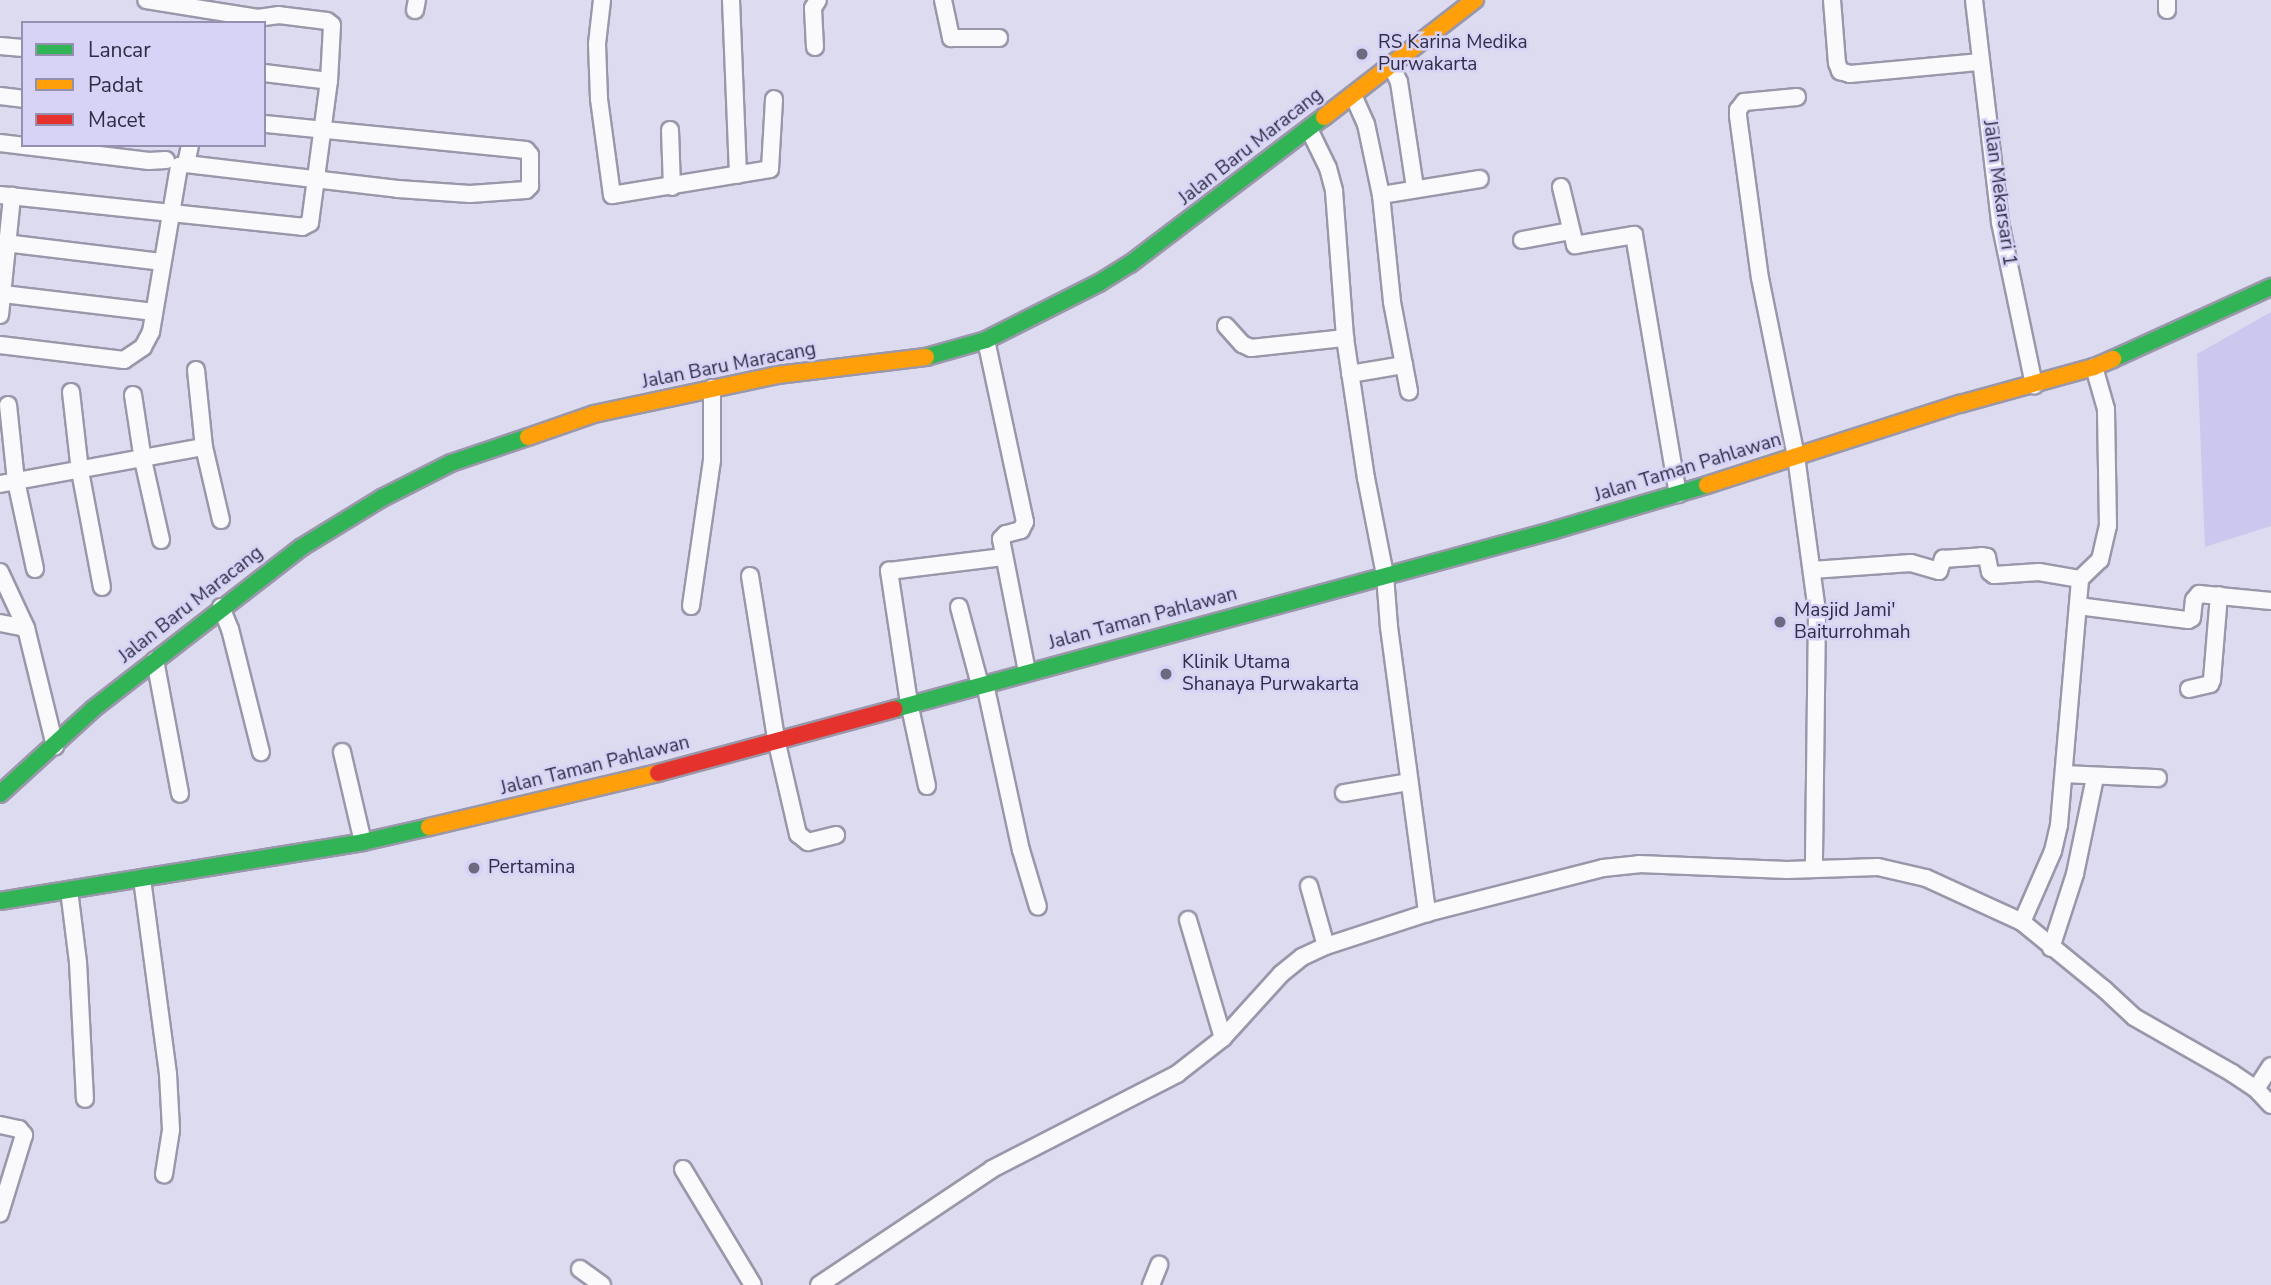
<!DOCTYPE html>
<html>
<head>
<meta charset="utf-8">
<style>
	body { margin:0 }
	#map { position:relative; width:2271px; height:1285px; overflow:hidden; background:#dddbef; font-family:"Nunito Sans",sans-serif }
	div>[style] { position:absolute }
	[style*='--x'] { left:calc(var(--x)*1px); top:calc(var(--y)*1px); width:calc(var(--w)*1px); rotate:calc(var(--a)*1deg) }
	.green>* { inset:0; background:#ccc7ee }
	.roads { filter:drop-shadow(2px 0 #9a97aa) drop-shadow(-2px 0 #9a97aa) drop-shadow(0 2px #9a97aa) drop-shadow(0 -2px #9a97aa) }
	.street>* { height:16px; margin:-8px; padding:0 8px; transform-origin:8px; border-radius:8px; background:#fafafd }
	.fast>* { height:16px; margin:-8px; padding:0 8px; transform-origin:8px; border-radius:8px; background:#30b455 }
	.slow>* { height:16px; margin:-8px; padding:0 8px; transform-origin:8px; border-radius:8px; background:#ff9f0a }
	.jam>* { height:16px; margin:-8px; padding:0 8px; transform-origin:8px; border-radius:8px; background:#e5322d }
	.dots>* { width:19px; height:19px; translate:-50% -50%; box-sizing:border-box; border:4px solid #d7d3f7; border-radius:50% }
	span { translate:-50% -50%; white-space:nowrap; text-align:center; line-height:1.15; -webkit-text-stroke:5px #d7d3f7; paint-order:stroke }
	.poi-label { font-size:19px; color:#302c44 }
	.left { translate:0 -50%; text-align:left }
	.street-label { font-size:19px; color:#302c44 }
	.legend { position:absolute; left:21px; top:21px; width:245px; height:126px; box-sizing:border-box; background:#d7d3f7; border:2px solid #9490af; margin:0; padding:9px 12px; list-style:none; font-size:21px; color:#302c44 }
	.legend li { display:flex; align-items:center; gap:14px; height:35px }
	.legend b { width:35px; border:2px solid #9490af }
</style>
</head>
<body>
<div id="map">
	<div class="green">
		<div style="clip-path:polygon(2271px 312px,2271px 526px,2205px 547px,2197px 354px)"></div>
	</div>
	<div class="roads">
		<div class="street">
			<div style="--x:602;--y:0;--w:44;--a:96.5"></div>
			<div style="--x:597;--y:44;--w:55;--a:87.9"></div>
			<div style="--x:599;--y:99;--w:97;--a:82.3"></div>
			<div style="--x:612;--y:195;--w:160;--a:-9.3"></div>
			<div style="--x:770;--y:169;--w:70;--a:-86.7"></div>
			<div style="--x:731;--y:0;--w:175;--a:87.7"></div>
			<div style="--x:943;--y:0;--w:39;--a:78"></div>
			<div style="--x:951;--y:38;--w:48;--a:0"></div>
			<div style="--x:1832;--y:0;--w:63;--a:85.5"></div>
			<div style="--x:1837;--y:63;--w:9;--a:69"></div>
			<div style="--x:1840;--y:71;--w:10;--a:17"></div>
			<div style="--x:1850;--y:74;--w:131;--a:-5.3"></div>
			<div style="--x:1974;--y:0;--w:224;--a:83.3"></div>
			<div style="--x:2000;--y:222;--w:167;--a:78.2"></div>
			<div style="--x:2167;--y:0;--w:10;--a:90"></div>
			<div style="--x:415;--y:10;--w:10;--a:-79"></div>
			<div style="--x:0;--y:46;--w:23;--a:5"></div>
			<div style="--x:815;--y:47;--w:39;--a:-93"></div>
			<div style="--x:813;--y:8;--w:9;--a:-58"></div>
			<div style="--x:1391;--y:65;--w:19;--a:65"></div>
			<div style="--x:1399;--y:82;--w:107;--a:81.4"></div>
			<div style="--x:264;--y:73;--w:65;--a:7"></div>
			<div style="--x:1353;--y:95;--w:32;--a:66"></div>
			<div style="--x:1366;--y:124;--w:73;--a:78.1"></div>
			<div style="--x:1381;--y:195;--w:108;--a:84.1"></div>
			<div style="--x:1392;--y:302;--w:91;--a:79.2"></div>
			<div style="--x:0;--y:96;--w:23;--a:7"></div>
			<div style="--x:1797;--y:97;--w:53;--a:174.6"></div>
			<div style="--x:1744;--y:102;--w:10;--a:127"></div>
			<div style="--x:1738;--y:110;--w:6;--a:90"></div>
			<div style="--x:1738;--y:116;--w:163;--a:82.3"></div>
			<div style="--x:1760;--y:278;--w:182;--a:78.6"></div>
			<div style="--x:1796;--y:456;--w:157;--a:82.3"></div>
			<div style="--x:1817;--y:612;--w:257;--a:90.7"></div>
			<div style="--x:1309;--y:129;--w:43;--a:64"></div>
			<div style="--x:1328;--y:168;--w:24;--a:75"></div>
			<div style="--x:1334;--y:191;--w:147;--a:85.7"></div>
			<div style="--x:1345;--y:338;--w:142;--a:81.5"></div>
			<div style="--x:1366;--y:478;--w:99;--a:78.9"></div>
			<div style="--x:1385;--y:575;--w:52;--a:85.6"></div>
			<div style="--x:1389;--y:627;--w:289;--a:82.4"></div>
			<div style="--x:670;--y:130;--w:57;--a:88"></div>
			<div style="--x:0;--y:143;--w:150;--a:6.9"></div>
			<div style="--x:149;--y:161;--w:17;--a:-3"></div>
			<div style="--x:186;--y:164;--w:213;--a:6.7"></div>
			<div style="--x:398;--y:189;--w:72;--a:4"></div>
			<div style="--x:470;--y:194;--w:56;--a:-4.1"></div>
			<div style="--x:526;--y:190;--w:6;--a:-45"></div>
			<div style="--x:530;--y:186;--w:31;--a:-90"></div>
			<div style="--x:530;--y:155;--w:6;--a:-129"></div>
			<div style="--x:526;--y:150;--w:263;--a:-174.3"></div>
			<div style="--x:1561;--y:187;--w:60;--a:76.4"></div>
			<div style="--x:1575;--y:245;--w:60;--a:-9.6"></div>
			<div style="--x:1634;--y:235;--w:263;--a:80.4"></div>
			<div style="--x:0;--y:195;--w:304;--a:6"></div>
			<div style="--x:302;--y:227;--w:9;--a:-27"></div>
			<div style="--x:310;--y:223;--w:143;--a:-82.4"></div>
			<div style="--x:329;--y:81;--w:56;--a:-86.9"></div>
			<div style="--x:332;--y:25;--w:6;--a:-141"></div>
			<div style="--x:327;--y:21;--w:48;--a:-172.9"></div>
			<div style="--x:279;--y:15;--w:21;--a:172"></div>
			<div style="--x:258;--y:18;--w:113;--a:-170.9"></div>
			<div style="--x:1381;--y:195;--w:100;--a:-9.2"></div>
			<div style="--x:1522;--y:240;--w:50;--a:-10.4"></div>
			<div style="--x:5;--y:243;--w:157;--a:6.9"></div>
			<div style="--x:3;--y:294;--w:152;--a:6.8"></div>
			<div style="--x:0;--y:315;--w:120;--a:-84.2"></div>
			<div style="--x:1226;--y:326;--w:24;--a:48"></div>
			<div style="--x:1242;--y:344;--w:10;--a:24"></div>
			<div style="--x:1251;--y:348;--w:95;--a:-6.1"></div>
			<div style="--x:986;--y:340;--w:186;--a:77.9"></div>
			<div style="--x:1025;--y:522;--w:9;--a:117"></div>
			<div style="--x:1021;--y:530;--w:16;--a:165"></div>
			<div style="--x:1006;--y:534;--w:7;--a:135"></div>
			<div style="--x:1001;--y:539;--w:136;--a:78.9"></div>
			<div style="--x:0;--y:345;--w:125;--a:6.9"></div>
			<div style="--x:124;--y:360;--w:23;--a:-34"></div>
			<div style="--x:143;--y:347;--w:17;--a:-62"></div>
			<div style="--x:151;--y:332;--w:168;--a:-80.4"></div>
			<div style="--x:179;--y:166;--w:7;--a:-16"></div>
			<div style="--x:186;--y:164;--w:19;--a:-78"></div>
			<div style="--x:196;--y:370;--w:77;--a:84.1"></div>
			<div style="--x:204;--y:447;--w:75;--a:76.9"></div>
			<div style="--x:1350;--y:374;--w:55;--a:-9.5"></div>
			<div style="--x:71;--y:392;--w:80;--a:83.5"></div>
			<div style="--x:80;--y:471;--w:118;--a:79.3"></div>
			<div style="--x:133;--y:395;--w:66;--a:81.3"></div>
			<div style="--x:143;--y:460;--w:82;--a:77.3"></div>
			<div style="--x:8;--y:405;--w:76;--a:84"></div>
			<div style="--x:16;--y:481;--w:90;--a:77.8"></div>
			<div style="--x:0;--y:484;--w:207;--a:-10.3"></div>
			<div style="--x:1812;--y:570;--w:99;--a:-4"></div>
			<div style="--x:1911;--y:563;--w:29;--a:16"></div>
			<div style="--x:1939;--y:571;--w:13;--a:-72"></div>
			<div style="--x:1943;--y:559;--w:39;--a:-4"></div>
			<div style="--x:1982;--y:556;--w:5;--a:11"></div>
			<div style="--x:1987;--y:557;--w:15;--a:79"></div>
			<div style="--x:1990;--y:572;--w:5;--a:37"></div>
			<div style="--x:1994;--y:575;--w:45;--a:-3.8"></div>
			<div style="--x:2039;--y:572;--w:42;--a:9.7"></div>
			<div style="--x:0;--y:572;--w:62;--a:65.1"></div>
			<div style="--x:26;--y:628;--w:122;--a:76.2"></div>
			<div style="--x:750;--y:576;--w:165;--a:80.9"></div>
			<div style="--x:776;--y:739;--w:98;--a:77"></div>
			<div style="--x:798;--y:834;--w:13;--a:39"></div>
			<div style="--x:808;--y:842;--w:29;--a:-14"></div>
			<div style="--x:691;--y:606;--w:148;--a:-81.8"></div>
			<div style="--x:712;--y:460;--w:72;--a:-90"></div>
			<div style="--x:2078;--y:606;--w:111;--a:7.3"></div>
			<div style="--x:2188;--y:620;--w:4;--a:-27"></div>
			<div style="--x:2192;--y:618;--w:18;--a:-84"></div>
			<div style="--x:2194;--y:600;--w:8;--a:-50"></div>
			<div style="--x:2199;--y:594;--w:72;--a:5.6"></div>
			<div style="--x:221;--y:607;--w:24;--a:68"></div>
			<div style="--x:230;--y:629;--w:127;--a:75.9"></div>
			<div style="--x:959;--y:607;--w:81;--a:74.9"></div>
			<div style="--x:0;--y:623;--w:26;--a:11"></div>
			<div style="--x:155;--y:660;--w:136;--a:79.4"></div>
			<div style="--x:985;--y:684;--w:170;--a:77.8"></div>
			<div style="--x:1021;--y:850;--w:59;--a:73.4"></div>
			<div style="--x:2189;--y:689;--w:22;--a:-13"></div>
			<div style="--x:2210;--y:684;--w:4;--a:-63"></div>
			<div style="--x:2212;--y:680;--w:85;--a:-85.3"></div>
			<div style="--x:342;--y:752;--w:92;--a:76.9"></div>
			<div style="--x:2065;--y:774;--w:93;--a:2.5"></div>
			<div style="--x:927;--y:786;--w:85;--a:-102.2"></div>
			<div style="--x:909;--y:703;--w:134;--a:-98.6"></div>
			<div style="--x:889;--y:571;--w:115;--a:-7"></div>
			<div style="--x:1344;--y:793;--w:66;--a:-9.6"></div>
			<div style="--x:142;--y:879;--w:197;--a:82.4"></div>
			<div style="--x:168;--y:1074;--w:56;--a:86.9"></div>
			<div style="--x:171;--y:1130;--w:45;--a:99"></div>
			<div style="--x:1309;--y:886;--w:62;--a:74.2"></div>
			<div style="--x:69;--y:890;--w:73;--a:82.9"></div>
			<div style="--x:78;--y:962;--w:137;--a:87.1"></div>
			<div style="--x:1188;--y:920;--w:123;--a:73.5"></div>
			<div style="--x:2022;--y:922;--w:77;--a:-66.4"></div>
			<div style="--x:2053;--y:851;--w:27;--a:-77"></div>
			<div style="--x:2059;--y:825;--w:247;--a:-85.1"></div>
			<div style="--x:2080;--y:579;--w:28;--a:-44"></div>
			<div style="--x:2100;--y:560;--w:35;--a:-77"></div>
			<div style="--x:2108;--y:526;--w:117;--a:-91"></div>
			<div style="--x:2106;--y:409;--w:44;--a:-105.9"></div>
			<div style="--x:2051;--y:948;--w:78;--a:-72"></div>
			<div style="--x:2075;--y:874;--w:99;--a:-78.3"></div>
			<div style="--x:2256;--y:1089;--w:27;--a:-57"></div>
			<div style="--x:0;--y:1125;--w:19;--a:12"></div>
			<div style="--x:19;--y:1129;--w:8;--a:50"></div>
			<div style="--x:24;--y:1135;--w:82;--a:107.1"></div>
			<div style="--x:683;--y:1169;--w:135;--a:58.9"></div>
			<div style="--x:580;--y:1269;--w:27;--a:36"></div>
			<div style="--x:819;--y:1285;--w:208;--a:-33.8"></div>
			<div style="--x:992;--y:1169;--w:208;--a:-27.2"></div>
			<div style="--x:1177;--y:1074;--w:58;--a:-38"></div>
			<div style="--x:1223;--y:1038;--w:86;--a:-47.8"></div>
			<div style="--x:1281;--y:974;--w:27;--a:-39"></div>
			<div style="--x:1302;--y:957;--w:26;--a:-25"></div>
			<div style="--x:1326;--y:946;--w:106;--a:-18.1"></div>
			<div style="--x:1427;--y:913;--w:182;--a:-14.3"></div>
			<div style="--x:1603;--y:868;--w:36;--a:-6"></div>
			<div style="--x:1639;--y:864;--w:148;--a:2.3"></div>
			<div style="--x:1787;--y:870;--w:91;--a:-1.9"></div>
			<div style="--x:1878;--y:867;--w:49;--a:12.9"></div>
			<div style="--x:1926;--y:878;--w:106;--a:24.6"></div>
			<div style="--x:2022;--y:922;--w:106;--a:39.3"></div>
			<div style="--x:2104;--y:989;--w:41;--a:43"></div>
			<div style="--x:2134;--y:1017;--w:113;--a:29.7"></div>
			<div style="--x:2232;--y:1073;--w:29;--a:34"></div>
			<div style="--x:2256;--y:1089;--w:22;--a:47"></div>
			<div style="--x:1151;--y:1285;--w:22;--a:-68"></div>
		</div>
		<div class="fast">
			<div style="--x:926;--y:357;--w:62;--a:-15.8"></div>
			<div style="--x:986;--y:340;--w:127;--a:-26.8"></div>
			<div style="--x:1099;--y:283;--w:36;--a:-32"></div>
			<div style="--x:1130;--y:264;--w:243;--a:-37.2"></div>
			<div style="--x:2113;--y:359;--w:174;--a:-24.5"></div>
			<div style="--x:895;--y:709;--w:684;--a:-15.17"></div>
			<div style="--x:1555;--y:530;--w:159;--a:-16.5"></div>
			<div style="--x:0;--y:794;--w:126;--a:-42.4"></div>
			<div style="--x:93;--y:709;--w:264;--a:-37.8"></div>
			<div style="--x:302;--y:547;--w:94;--a:-31.5"></div>
			<div style="--x:382;--y:498;--w:77;--a:-26.9"></div>
			<div style="--x:451;--y:463;--w:81;--a:-18.7"></div>
			<div style="--x:0;--y:901;--w:368;--a:-9.2"></div>
			<div style="--x:363;--y:842;--w:68;--a:-12.8"></div>
		</div>
		<div class="slow">
			<div style="--x:1324;--y:117;--w:191;--a:-37.8"></div>
			<div style="--x:528;--y:437;--w:70;--a:-19.2"></div>
			<div style="--x:594;--y:414;--w:187;--a:-12"></div>
			<div style="--x:777;--y:375;--w:150;--a:-6.9"></div>
			<div style="--x:1707;--y:485;--w:266;--a:-17.8"></div>
			<div style="--x:1960;--y:404;--w:139;--a:-15.4"></div>
			<div style="--x:2094;--y:367;--w:21;--a:-23"></div>
			<div style="--x:429;--y:827;--w:235;--a:-13.3"></div>
		</div>
		<div class="jam">
			<div style="--x:658;--y:773;--w:245;--a:-15.1"></div>
		</div>
	</div>
	<div class="dots">
		<div style="left:1362px;top:54px;background:#6d6980"></div>
		<div style="left:1780px;top:622px;background:#6d6980"></div>
		<div style="left:1166px;top:674px;background:#6d6980"></div>
		<div style="left:474px;top:868px;background:#6d6980"></div>
	</div>
	<div class="poi-label">
		<span class="left" style="left:1378px;top:54px">RS Karina Medika<br>Purwakarta</span>
		<span class="left" style="left:1794px;top:622px">Masjid Jami'<br>Baiturrohmah</span>
		<span class="left" style="left:1182px;top:674px">Klinik Utama<br>Shanaya Purwakarta</span>
		<span class="left" style="left:488px;top:868px">Pertamina</span>
	</div>
	<div class="street-label">
		<span style="left:1251px;top:147px;rotate:-38deg">Jalan Baru Maracang</span>
		<span style="left:1999px;top:193px;rotate:82deg">Jalan Mekarsari 1</span>
		<span style="left:729px;top:366px;rotate:-11deg">Jalan Baru Maracang</span>
		<span style="left:1688px;top:468px;rotate:-17deg">Jalan Taman Pahlawan</span>
		<span style="left:191px;top:605px;rotate:-38deg">Jalan Baru Maracang</span>
		<span style="left:1143px;top:619px;rotate:-15deg">Jalan Taman Pahlawan</span>
		<span style="left:595px;top:766px;rotate:-14deg">Jalan Taman Pahlawan</span>
	</div>
	<ul class="legend">
	<li><b style="height:9px;background:#30b455"></b>Lancar</li>
	<li><b style="height:9px;background:#ff9f0a"></b>Padat</li>
	<li><b style="height:9px;background:#e5322d"></b>Macet</li>
	</ul>
</div>
</body>
</html>
